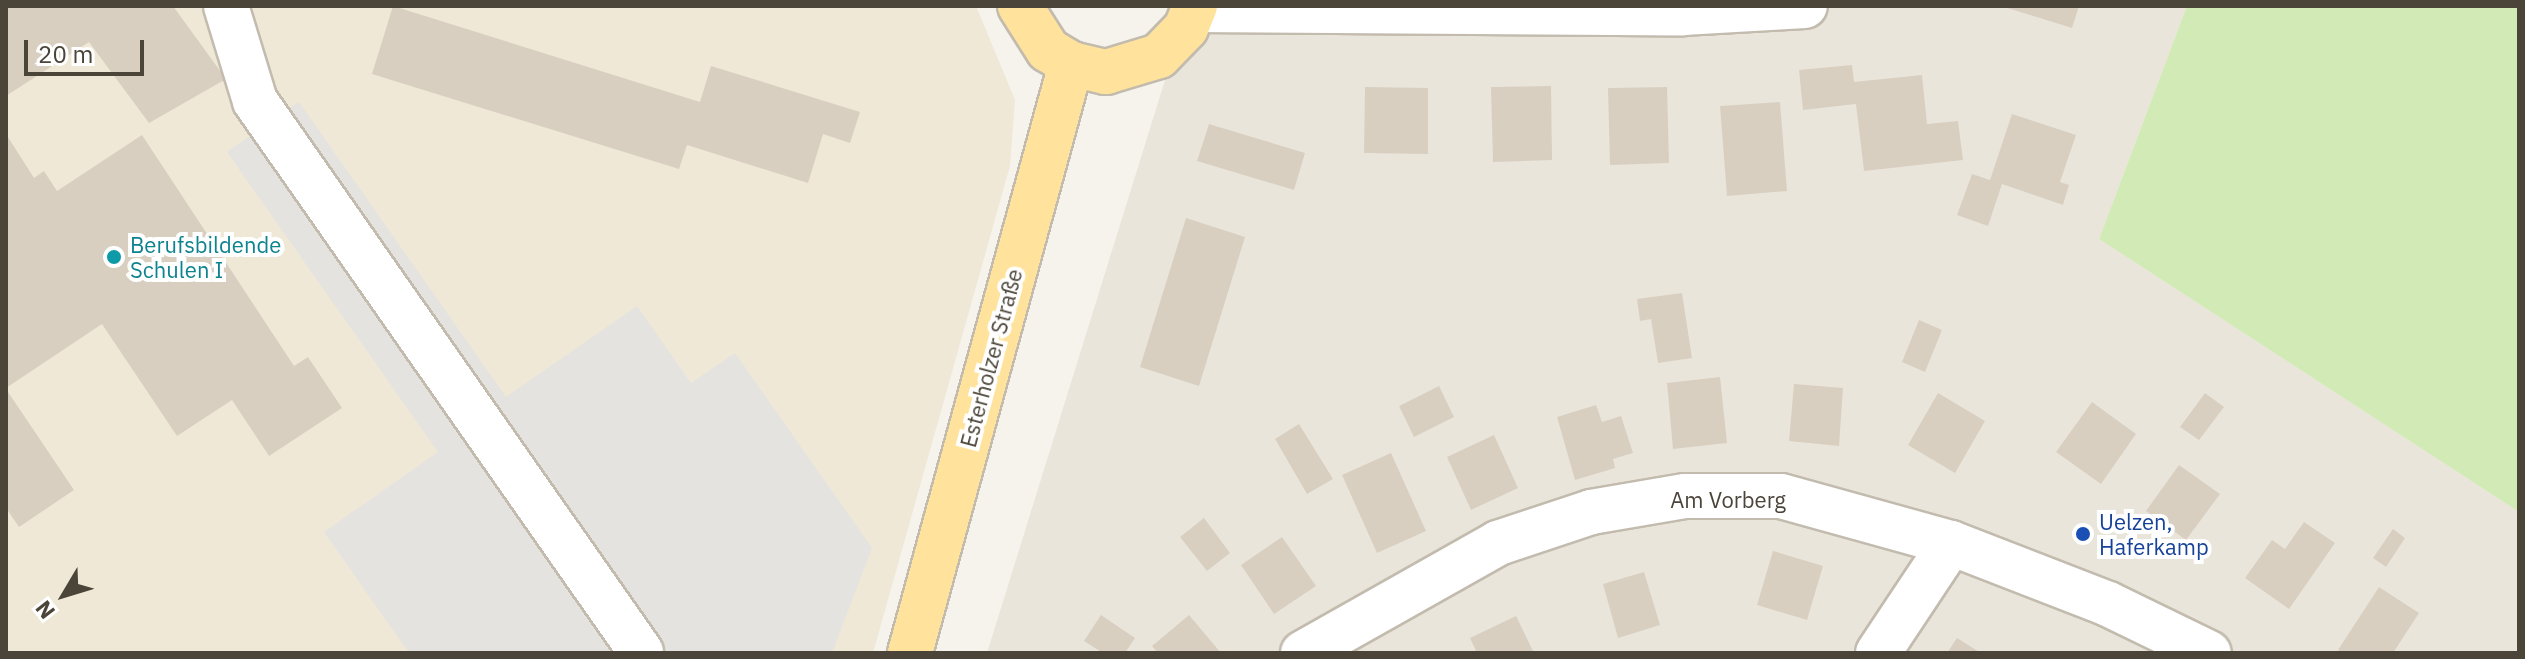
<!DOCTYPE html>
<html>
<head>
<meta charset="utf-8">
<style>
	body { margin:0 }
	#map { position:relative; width:2525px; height:659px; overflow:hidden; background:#f6f3ec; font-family:"IBM Plex Sans",sans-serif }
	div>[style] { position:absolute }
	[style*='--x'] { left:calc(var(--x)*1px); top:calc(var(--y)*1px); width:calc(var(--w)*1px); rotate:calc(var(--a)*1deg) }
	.residential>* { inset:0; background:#eae5da }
	.education>* { inset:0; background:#efe8d6 }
	.green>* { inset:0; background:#d2eab5 }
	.parking>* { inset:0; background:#e5e3e0 }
	.building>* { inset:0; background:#d8cfc1 }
	.roads { filter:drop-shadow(2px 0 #c2bbae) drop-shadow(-2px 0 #c2bbae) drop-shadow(0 2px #c2bbae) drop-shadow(0 -2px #c2bbae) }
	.minor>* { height:44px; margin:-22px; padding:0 22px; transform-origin:22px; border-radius:22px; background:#fff }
	.major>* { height:44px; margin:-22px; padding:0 22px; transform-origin:22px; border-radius:22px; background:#ffe39c }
	.dots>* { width:22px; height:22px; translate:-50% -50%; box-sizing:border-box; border:4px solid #fff; border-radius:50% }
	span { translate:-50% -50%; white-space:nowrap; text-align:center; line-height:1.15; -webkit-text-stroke:8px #fff; paint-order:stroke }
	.culture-label { font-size:22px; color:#0d838f }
	.left { translate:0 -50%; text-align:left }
	.street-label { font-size:22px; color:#4b4439 }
	.transit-label { font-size:22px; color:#164399 }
	.frame { position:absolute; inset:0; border:8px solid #4b4439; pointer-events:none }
	.north { position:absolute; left:24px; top:555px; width:80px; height:80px; -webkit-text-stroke:6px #fff; paint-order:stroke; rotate:232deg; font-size:22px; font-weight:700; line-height:32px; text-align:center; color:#4b4439 }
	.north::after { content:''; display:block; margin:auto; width:28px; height:36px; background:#4b4439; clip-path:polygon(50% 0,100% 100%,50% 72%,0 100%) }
	.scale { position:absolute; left:24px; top:40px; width:120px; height:36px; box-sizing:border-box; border:4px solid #4b4439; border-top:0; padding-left:10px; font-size:24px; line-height:28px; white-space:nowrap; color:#4b4439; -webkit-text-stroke:6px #fff; paint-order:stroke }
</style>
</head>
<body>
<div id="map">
	<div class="residential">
		<div style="clip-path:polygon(1188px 6px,2187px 6px,2099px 239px,2519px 512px,2519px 653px,987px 653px)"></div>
	</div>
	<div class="education">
		<div style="clip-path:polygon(6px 6px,976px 6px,1015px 100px,1010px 166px,873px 653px,6px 653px)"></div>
	</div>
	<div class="green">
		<div style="clip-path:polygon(2187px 6px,2519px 6px,2519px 512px,2099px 239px)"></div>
	</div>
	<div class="parking">
		<div style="clip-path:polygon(299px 102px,506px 397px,637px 306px,691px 383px,735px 353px,872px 548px,832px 653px,409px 653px,324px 532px,438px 452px,227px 152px)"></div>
	</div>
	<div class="building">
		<div style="clip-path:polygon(6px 6px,173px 6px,226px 79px,149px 123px,89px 42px,6px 96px)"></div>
		<div style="clip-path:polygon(393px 6px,700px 102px,711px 66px,860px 112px,850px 143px,823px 134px,808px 183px,687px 145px,679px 169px,372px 74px)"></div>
		<div style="clip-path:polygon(2001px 6px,2079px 6px,2072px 28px)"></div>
		<div style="clip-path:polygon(1852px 65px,1854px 82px,1922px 75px,1927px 124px,1958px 121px,1963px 160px,1864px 171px,1856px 104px,1803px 110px,1799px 70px)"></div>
		<div style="clip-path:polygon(1551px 86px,1552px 160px,1493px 162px,1491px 87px)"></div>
		<div style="clip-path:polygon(1365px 87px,1428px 88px,1428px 154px,1364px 153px)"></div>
		<div style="clip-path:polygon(1667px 87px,1669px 163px,1610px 165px,1608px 88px)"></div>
		<div style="clip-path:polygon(1780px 102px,1787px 191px,1727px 196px,1720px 106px)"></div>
		<div style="clip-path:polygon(2012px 114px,2076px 135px,2060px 182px,2069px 185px,2063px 205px,2002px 184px,1988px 226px,1957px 215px,1972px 174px,1990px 180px)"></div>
		<div style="clip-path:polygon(1209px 124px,1305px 153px,1294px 190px,1197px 161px)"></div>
		<div style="clip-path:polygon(6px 134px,34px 178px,44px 171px,57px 191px,142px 135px,294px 366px,308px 357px,342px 408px,269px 456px,232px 400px,177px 436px,102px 324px,6px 388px)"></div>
		<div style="clip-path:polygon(1186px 218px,1245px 237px,1199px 386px,1140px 367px)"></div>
		<div style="clip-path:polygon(1682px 293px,1692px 358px,1658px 363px,1651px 319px,1640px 321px,1637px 299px)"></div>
		<div style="clip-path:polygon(1919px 320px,1942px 330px,1925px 372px,1902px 362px)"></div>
		<div style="clip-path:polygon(1720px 377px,1727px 443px,1673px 449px,1667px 383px)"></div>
		<div style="clip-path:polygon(1794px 384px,1843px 388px,1839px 446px,1789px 441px)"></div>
		<div style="clip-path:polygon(1439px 386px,1454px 417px,1414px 437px,1399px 406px)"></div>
		<div style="clip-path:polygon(6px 389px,74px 490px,19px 527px,6px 508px)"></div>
		<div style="clip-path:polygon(1938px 393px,1985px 421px,1955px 473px,1908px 445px)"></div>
		<div style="clip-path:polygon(2205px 393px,2224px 407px,2199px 440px,2180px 427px)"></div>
		<div style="clip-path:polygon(2092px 402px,2136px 434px,2101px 484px,2056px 452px)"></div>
		<div style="clip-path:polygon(1596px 405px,1602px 422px,1621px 416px,1633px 453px,1613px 459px,1615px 468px,1575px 480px,1557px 417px)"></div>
		<div style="clip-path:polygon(1299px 424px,1333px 479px,1307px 494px,1275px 439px)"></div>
		<div style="clip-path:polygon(1494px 435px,1518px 488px,1471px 510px,1447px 457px)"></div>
		<div style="clip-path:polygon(1391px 453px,1426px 531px,1377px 553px,1342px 475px)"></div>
		<div style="clip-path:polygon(2179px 465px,2220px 494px,2186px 540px,2146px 511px)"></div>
		<div style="clip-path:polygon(1204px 518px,1230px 553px,1207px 571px,1180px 537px)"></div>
		<div style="clip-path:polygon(2304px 522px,2335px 543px,2289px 609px,2245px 578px,2272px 540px,2285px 549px)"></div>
		<div style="clip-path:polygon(2393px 529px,2405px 538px,2386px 567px,2373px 558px)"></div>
		<div style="clip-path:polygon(1282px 537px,1316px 586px,1274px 614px,1241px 565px)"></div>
		<div style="clip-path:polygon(1773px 551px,1823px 566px,1807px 620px,1757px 605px)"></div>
		<div style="clip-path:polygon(1644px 572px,1660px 625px,1618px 638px,1603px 584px)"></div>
		<div style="clip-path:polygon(2379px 587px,2419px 613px,2393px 653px,2342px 653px,2338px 650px)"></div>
		<div style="clip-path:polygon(1101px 615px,1135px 638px,1125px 653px,1103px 653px,1084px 641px)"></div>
		<div style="clip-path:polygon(1189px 615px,1221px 653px,1158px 653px,1152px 646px)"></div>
		<div style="clip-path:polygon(1516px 616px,1534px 653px,1477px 653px,1470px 638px)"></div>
		<div style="clip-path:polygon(1957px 638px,1981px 653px,1947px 653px)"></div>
	</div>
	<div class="roads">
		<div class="minor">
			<div style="--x:226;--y:6;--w:99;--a:73"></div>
			<div style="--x:255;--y:101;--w:673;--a:54.99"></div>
			<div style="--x:1194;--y:10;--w:489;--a:0.4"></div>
			<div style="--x:1683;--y:13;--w:122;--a:-3.3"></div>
			<div style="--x:1303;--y:653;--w:224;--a:-29.4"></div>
			<div style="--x:1498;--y:543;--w:98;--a:-18.4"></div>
			<div style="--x:1591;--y:512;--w:95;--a:-9.7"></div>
			<div style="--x:1685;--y:496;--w:96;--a:0"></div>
			<div style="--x:1781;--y:496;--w:176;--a:15.5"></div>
			<div style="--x:1951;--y:543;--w:168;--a:21.2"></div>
			<div style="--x:2108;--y:604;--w:112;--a:25.9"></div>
			<div style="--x:1878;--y:653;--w:132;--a:-56.4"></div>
		</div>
		<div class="major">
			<div style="--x:1020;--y:6;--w:52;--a:57.5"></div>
			<div style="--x:1048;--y:50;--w:27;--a:31"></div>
			<div style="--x:1071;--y:64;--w:36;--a:13"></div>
			<div style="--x:1106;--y:72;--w:55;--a:-16.8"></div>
			<div style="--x:1159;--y:56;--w:39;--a:-46"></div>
			<div style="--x:1186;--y:28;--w:24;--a:-68"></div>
			<div style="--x:910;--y:653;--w:611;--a:-74.71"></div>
		</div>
	</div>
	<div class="dots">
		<div style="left:114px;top:257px;background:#0f9aa8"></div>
		<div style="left:2083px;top:534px;background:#1a4fb4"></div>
	</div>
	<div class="culture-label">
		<span class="left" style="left:130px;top:257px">Berufsbildende<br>Schulen I</span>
	</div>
	<div class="street-label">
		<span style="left:991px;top:358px;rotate:-75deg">Esterholzer Straße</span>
		<span style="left:1728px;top:500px">Am Vorberg</span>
	</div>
	<div class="transit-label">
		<span class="left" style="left:2099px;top:534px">Uelzen,<br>Haferkamp</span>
	</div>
	<div class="frame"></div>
	<div class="north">N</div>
	<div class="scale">20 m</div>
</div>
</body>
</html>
